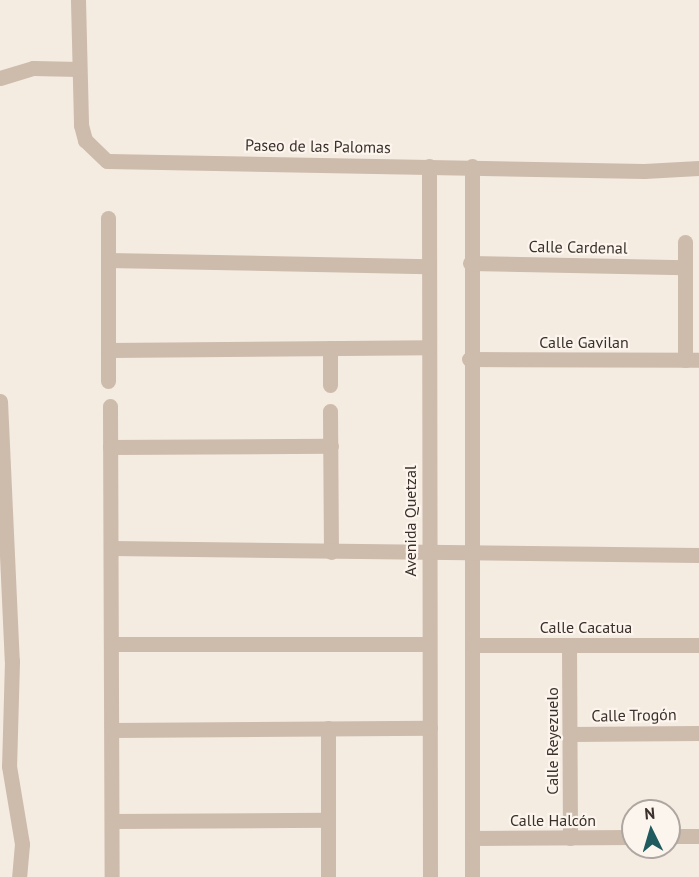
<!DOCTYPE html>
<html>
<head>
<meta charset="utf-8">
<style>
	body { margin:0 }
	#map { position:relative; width:699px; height:877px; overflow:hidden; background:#f4ebe1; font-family:"PT Sans",sans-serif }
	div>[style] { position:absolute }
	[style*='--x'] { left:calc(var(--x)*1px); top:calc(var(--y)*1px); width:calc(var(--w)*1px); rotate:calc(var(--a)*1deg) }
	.minor>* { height:15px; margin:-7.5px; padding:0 7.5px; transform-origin:7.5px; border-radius:7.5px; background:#cdbbac }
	span { translate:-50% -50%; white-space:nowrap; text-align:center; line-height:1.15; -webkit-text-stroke:4.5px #fbf5ee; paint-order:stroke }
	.street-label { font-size:16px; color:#3b302b }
	.north { position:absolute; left:621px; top:799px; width:60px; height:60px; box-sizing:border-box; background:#fbf5ee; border:2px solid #aea6a0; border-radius:50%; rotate:355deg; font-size:16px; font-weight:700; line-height:24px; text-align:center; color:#3b302b }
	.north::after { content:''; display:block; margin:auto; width:21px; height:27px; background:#1f5a5e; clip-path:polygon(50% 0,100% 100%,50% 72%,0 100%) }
</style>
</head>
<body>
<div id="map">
	<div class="minor">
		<div style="--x:78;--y:0;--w:125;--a:88.6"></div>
		<div style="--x:81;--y:125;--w:16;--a:75"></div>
		<div style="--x:85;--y:140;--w:30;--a:44"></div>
		<div style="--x:107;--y:161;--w:537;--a:1.07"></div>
		<div style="--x:644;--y:171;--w:55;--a:-3.1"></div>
		<div style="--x:0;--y:78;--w:34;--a:-17"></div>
		<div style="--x:33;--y:68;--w:46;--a:1.2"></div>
		<div style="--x:429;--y:166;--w:711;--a:89.92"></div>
		<div style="--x:472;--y:166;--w:711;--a:90"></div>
		<div style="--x:108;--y:218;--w:163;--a:90"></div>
		<div style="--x:108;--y:260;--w:320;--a:1.1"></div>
		<div style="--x:470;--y:263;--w:215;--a:1.1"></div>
		<div style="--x:330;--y:348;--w:37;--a:90"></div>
		<div style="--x:108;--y:350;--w:321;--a:-0.5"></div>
		<div style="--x:469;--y:359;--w:230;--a:0.2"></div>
		<div style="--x:685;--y:360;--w:118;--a:-90"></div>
		<div style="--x:0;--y:401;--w:260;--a:87.4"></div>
		<div style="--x:12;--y:661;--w:105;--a:91.6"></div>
		<div style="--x:9;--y:766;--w:79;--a:80.5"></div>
		<div style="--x:22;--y:844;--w:33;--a:95"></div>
		<div style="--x:110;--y:406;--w:471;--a:89.8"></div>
		<div style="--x:330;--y:411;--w:141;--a:89.6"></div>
		<div style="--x:110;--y:447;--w:221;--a:-0.3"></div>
		<div style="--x:111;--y:548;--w:588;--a:0.68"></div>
		<div style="--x:111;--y:644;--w:317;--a:0"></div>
		<div style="--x:474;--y:645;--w:225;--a:0"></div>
		<div style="--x:569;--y:645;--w:193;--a:89.7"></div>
		<div style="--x:112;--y:730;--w:318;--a:-0.4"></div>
		<div style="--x:570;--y:734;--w:129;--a:-0.4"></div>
		<div style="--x:113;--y:821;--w:215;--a:-0.3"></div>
		<div style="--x:669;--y:836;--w:30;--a:0"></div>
		<div style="--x:472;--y:838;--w:161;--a:-0.4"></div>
		<div style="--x:328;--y:877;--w:149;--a:-90"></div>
	</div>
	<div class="street-label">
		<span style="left:318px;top:146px;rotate:1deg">Paseo de las Palomas</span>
		<span style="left:578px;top:247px;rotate:1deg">Calle Cardenal</span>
		<span style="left:584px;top:342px">Calle Gavilan</span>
		<span style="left:410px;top:521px;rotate:-90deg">Avenida Quetzal</span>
		<span style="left:586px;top:627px">Calle Cacatua</span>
		<span style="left:634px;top:715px;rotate:-1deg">Calle Trogón</span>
		<span style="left:552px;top:741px;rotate:-90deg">Calle Reyezuelo</span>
		<span style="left:553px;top:820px">Calle Halcón</span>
	</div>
	<div class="north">N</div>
</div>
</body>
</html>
